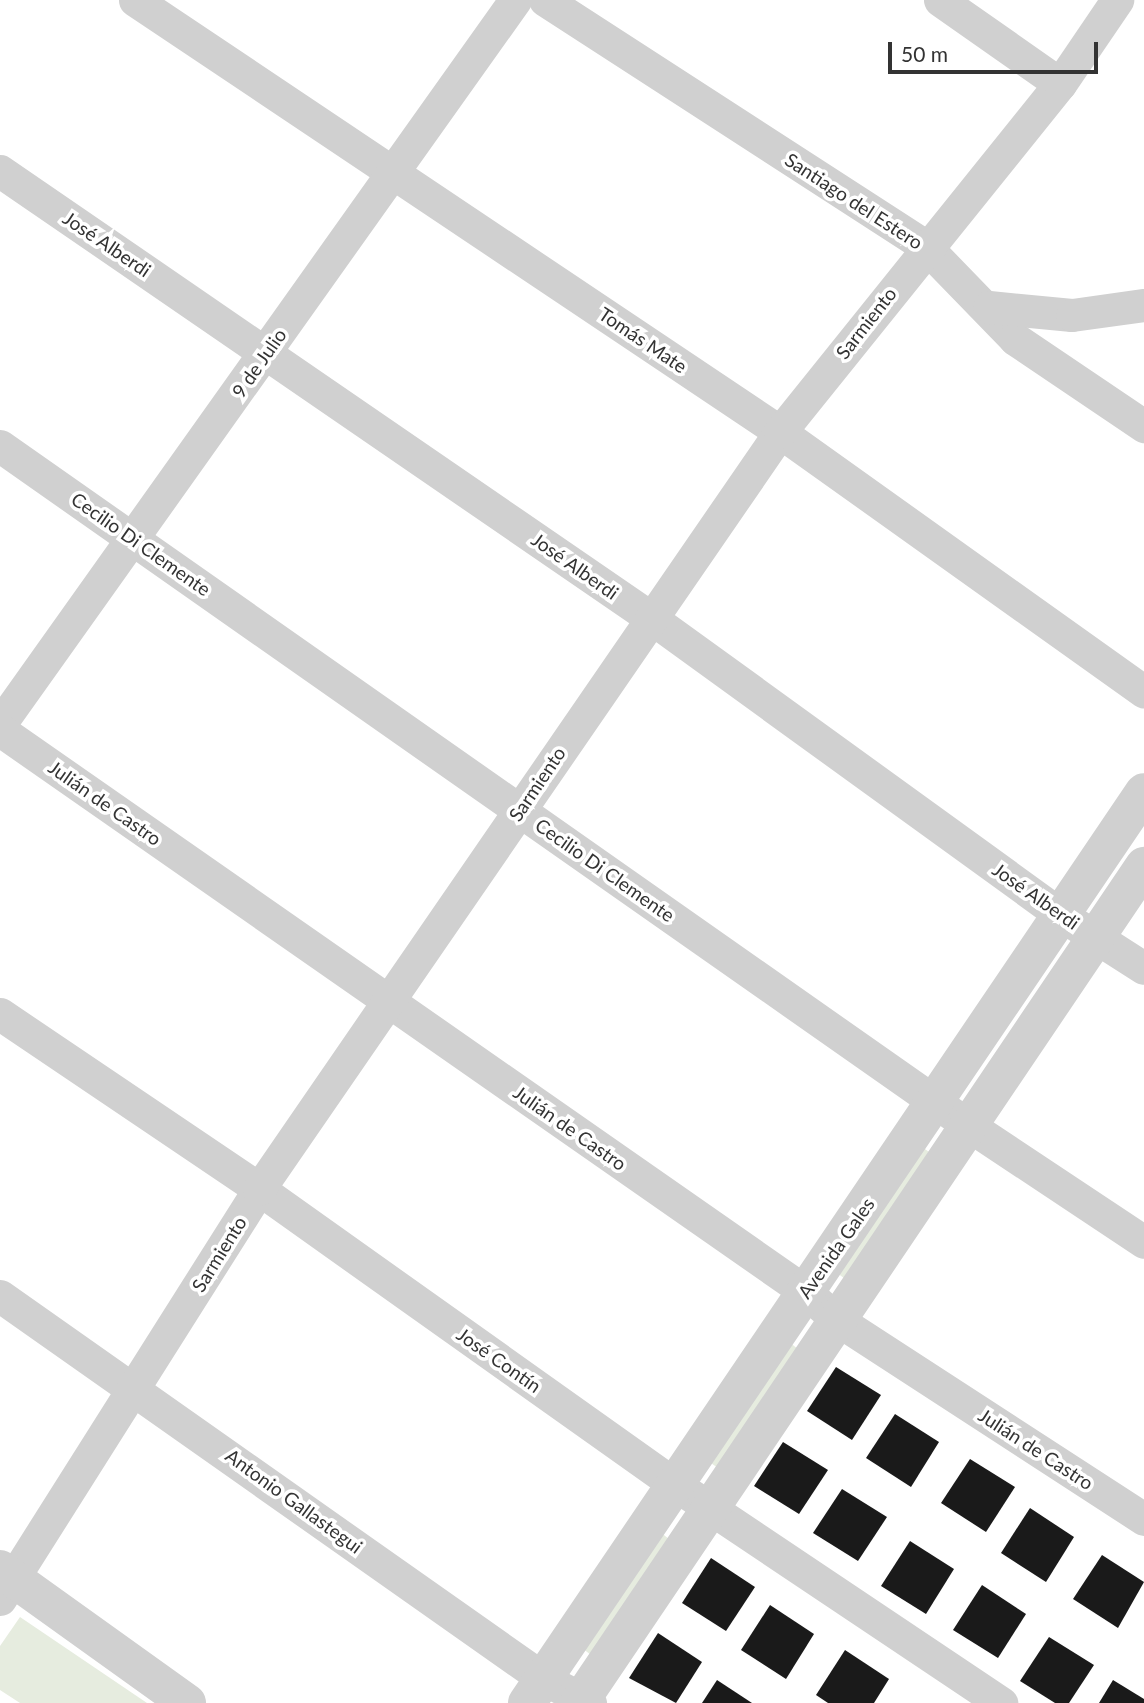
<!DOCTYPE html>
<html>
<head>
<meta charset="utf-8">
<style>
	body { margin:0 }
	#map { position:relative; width:1144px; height:1703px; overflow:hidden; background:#fff; font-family:Lato,sans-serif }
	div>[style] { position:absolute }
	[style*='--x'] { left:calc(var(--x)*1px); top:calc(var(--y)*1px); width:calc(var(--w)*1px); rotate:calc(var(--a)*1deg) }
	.green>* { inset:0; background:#e6ecdf }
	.building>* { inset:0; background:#1a1a1a }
	.minor>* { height:33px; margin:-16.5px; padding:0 16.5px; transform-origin:16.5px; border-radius:16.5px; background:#d0d0d0 }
	.tertiary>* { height:38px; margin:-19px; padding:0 19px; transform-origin:19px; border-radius:19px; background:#d0d0d0 }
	span { translate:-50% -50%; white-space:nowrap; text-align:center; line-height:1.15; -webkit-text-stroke:7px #fff; paint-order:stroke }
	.street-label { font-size:19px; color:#333 }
	.scale { position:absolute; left:888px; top:42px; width:210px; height:32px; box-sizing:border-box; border:4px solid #333; border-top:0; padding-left:9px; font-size:21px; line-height:24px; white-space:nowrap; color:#333; -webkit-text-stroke:5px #fff; paint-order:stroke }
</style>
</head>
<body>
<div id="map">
	<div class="green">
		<div style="clip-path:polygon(922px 1147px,932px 1154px,845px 1279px,836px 1272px)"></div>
		<div style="clip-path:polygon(789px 1342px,798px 1349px,718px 1468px,708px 1461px)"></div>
		<div style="clip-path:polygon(660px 1532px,669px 1539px,591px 1655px,582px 1648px)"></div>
		<div style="clip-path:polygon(20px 1617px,147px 1703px,20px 1703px,0 1690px,0 1646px)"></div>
	</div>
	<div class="building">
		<div style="clip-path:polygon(836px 1367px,881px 1395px,852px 1440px,807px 1411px)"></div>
		<div style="clip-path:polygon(895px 1414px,939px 1442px,911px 1487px,866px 1458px)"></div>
		<div style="clip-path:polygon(783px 1442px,828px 1470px,799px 1514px,754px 1486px)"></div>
		<div style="clip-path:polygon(970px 1459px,1015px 1487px,986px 1532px,941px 1503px)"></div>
		<div style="clip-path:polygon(842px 1489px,887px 1517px,858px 1561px,813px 1533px)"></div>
		<div style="clip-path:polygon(1030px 1508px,1074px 1537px,1046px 1582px,1001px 1553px)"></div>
		<div style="clip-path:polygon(910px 1541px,954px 1569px,926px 1614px,881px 1586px)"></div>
		<div style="clip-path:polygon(1102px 1555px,1144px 1582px,1118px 1628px,1073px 1599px)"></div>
		<div style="clip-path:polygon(711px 1558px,755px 1587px,726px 1631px,682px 1603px)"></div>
		<div style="clip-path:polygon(982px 1585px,1026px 1614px,998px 1658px,953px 1630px)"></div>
		<div style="clip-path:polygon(770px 1605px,814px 1634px,786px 1679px,741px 1650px)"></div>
		<div style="clip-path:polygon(658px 1633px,702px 1662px,676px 1703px,629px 1678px)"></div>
		<div style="clip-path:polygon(1049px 1637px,1094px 1665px,1069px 1703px,1055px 1703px,1020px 1681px)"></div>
		<div style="clip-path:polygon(845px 1650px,889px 1679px,874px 1703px,828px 1703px,816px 1695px)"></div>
		<div style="clip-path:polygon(717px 1680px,752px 1703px,702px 1703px)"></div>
		<div style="clip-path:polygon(1113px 1680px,1144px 1699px,1144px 1703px,1099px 1703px)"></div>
	</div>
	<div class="minor">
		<div style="--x:135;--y:0;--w:776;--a:33.81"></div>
		<div style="--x:780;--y:432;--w:447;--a:35.5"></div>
		<div style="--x:545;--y:0;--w:453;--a:32.9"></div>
		<div style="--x:925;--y:246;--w:129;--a:45.9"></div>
		<div style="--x:1015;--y:339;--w:156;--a:34"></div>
		<div style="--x:940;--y:0;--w:146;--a:35"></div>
		<div style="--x:0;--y:171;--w:790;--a:34.47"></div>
		<div style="--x:651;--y:618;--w:506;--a:35.92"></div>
		<div style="--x:1061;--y:915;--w:98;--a:32.6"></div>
		<div style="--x:989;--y:307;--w:83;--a:5.5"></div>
		<div style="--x:1072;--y:315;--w:73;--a:-7.9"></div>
		<div style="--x:0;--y:446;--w:1182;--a:35.05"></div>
		<div style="--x:968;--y:1125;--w:211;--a:33.6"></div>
		<div style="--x:0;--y:724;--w:888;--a:-54.57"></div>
		<div style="--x:0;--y:730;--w:983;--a:34.89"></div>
		<div style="--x:806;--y:1292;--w:40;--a:42"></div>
		<div style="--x:836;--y:1319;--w:367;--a:33"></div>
		<div style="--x:0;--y:1014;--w:313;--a:34"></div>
		<div style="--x:259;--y:1189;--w:509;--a:35.41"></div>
		<div style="--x:674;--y:1484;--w:394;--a:33.8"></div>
		<div style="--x:0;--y:1296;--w:665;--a:35.15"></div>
		<div style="--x:544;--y:1679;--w:52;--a:27.6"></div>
		<div style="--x:0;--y:1599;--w:485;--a:-57.7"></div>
		<div style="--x:259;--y:1189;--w:919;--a:-55.46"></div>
		<div style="--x:780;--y:432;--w:447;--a:-51.2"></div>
		<div style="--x:1060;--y:84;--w:102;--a:-55.8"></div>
	</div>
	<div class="tertiary">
		<div style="--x:0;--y:1569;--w:230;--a:35.6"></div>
		<div style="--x:527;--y:1703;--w:1100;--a:-55.89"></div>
		<div style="--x:579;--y:1703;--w:1010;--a:-55.98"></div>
	</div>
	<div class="street-label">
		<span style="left:854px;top:201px;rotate:33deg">Santiago del Estero</span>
		<span style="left:107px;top:244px;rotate:34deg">José Alberdi</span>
		<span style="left:866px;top:323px;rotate:-52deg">Sarmiento</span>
		<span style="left:643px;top:340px;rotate:34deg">Tomás Mate</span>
		<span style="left:259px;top:363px;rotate:-55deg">9 de Julio</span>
		<span style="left:141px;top:544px;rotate:35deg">Cecilio Di Clemente</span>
		<span style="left:575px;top:566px;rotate:35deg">José Alberdi</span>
		<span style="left:537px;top:784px;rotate:-56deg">Sarmiento</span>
		<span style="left:105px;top:803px;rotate:35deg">Julián de Castro</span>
		<span style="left:605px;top:870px;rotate:35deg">Cecilio Di Clemente</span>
		<span style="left:1036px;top:896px;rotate:35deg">José Alberdi</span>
		<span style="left:570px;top:1128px;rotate:35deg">Julián de Castro</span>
		<span style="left:836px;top:1248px;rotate:-55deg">Avenida Gales</span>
		<span style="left:219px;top:1254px;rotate:-58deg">Sarmiento</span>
		<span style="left:499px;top:1360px;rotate:35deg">José Contín</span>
		<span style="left:1036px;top:1449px;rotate:33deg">Julián de Castro</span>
		<span style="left:294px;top:1501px;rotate:36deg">Antonio Gallastegui</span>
	</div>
	<div class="scale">50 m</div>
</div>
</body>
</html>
